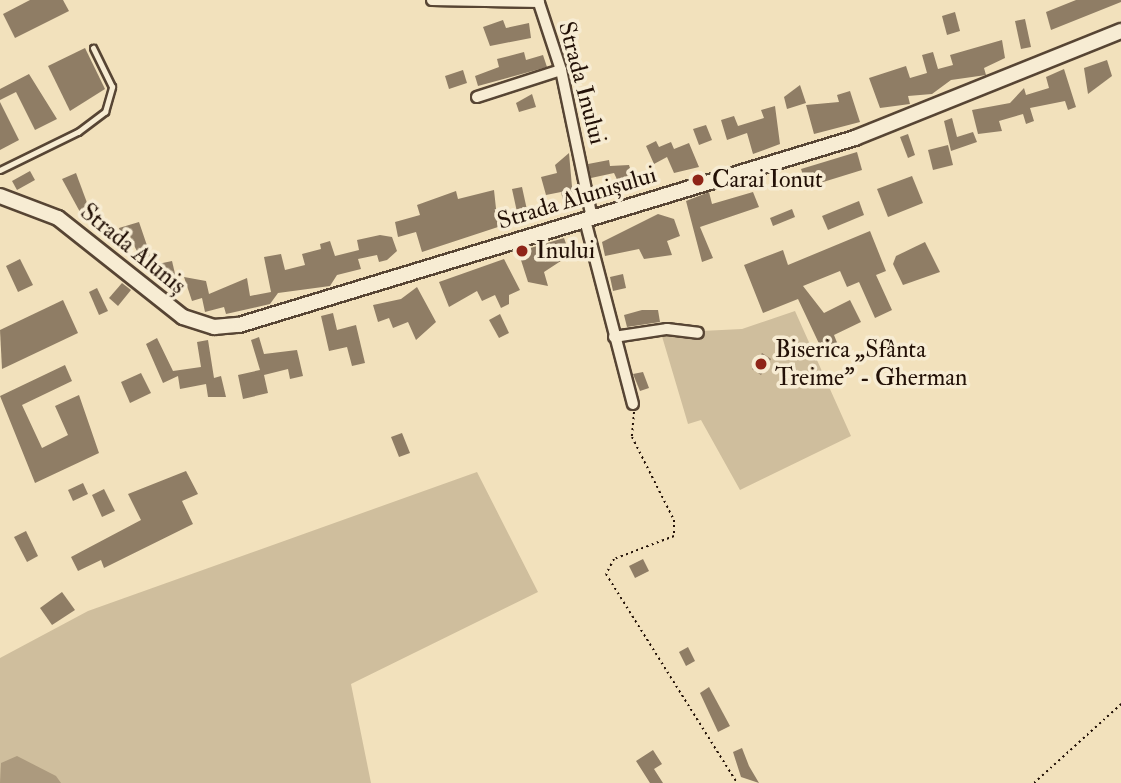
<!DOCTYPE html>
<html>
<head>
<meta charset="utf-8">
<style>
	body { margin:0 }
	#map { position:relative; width:1121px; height:783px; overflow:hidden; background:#f2e1bc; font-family:"IM FELL Double Pica",serif }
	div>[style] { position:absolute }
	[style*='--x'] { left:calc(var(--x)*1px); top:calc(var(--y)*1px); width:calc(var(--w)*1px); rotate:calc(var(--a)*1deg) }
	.green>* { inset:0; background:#cfbe9d }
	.water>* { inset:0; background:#ac9a7e }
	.building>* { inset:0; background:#8f7d65 }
	.path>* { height:2px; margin-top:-1px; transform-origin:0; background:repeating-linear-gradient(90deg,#231107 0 2px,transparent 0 5.5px) }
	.roads { filter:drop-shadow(2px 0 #574534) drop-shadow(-2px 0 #574534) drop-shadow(0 2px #574534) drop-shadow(0 -2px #574534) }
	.service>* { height:4.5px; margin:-2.25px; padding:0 2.25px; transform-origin:2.25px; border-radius:2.25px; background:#f7ecd3 }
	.minor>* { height:10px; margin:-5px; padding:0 5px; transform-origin:5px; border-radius:5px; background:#f7ecd3 }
	.secondary>* { height:14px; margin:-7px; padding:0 7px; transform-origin:7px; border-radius:7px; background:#f7ecd3 }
	.dots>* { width:19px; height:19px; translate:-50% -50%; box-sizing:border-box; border:4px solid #f7ecd3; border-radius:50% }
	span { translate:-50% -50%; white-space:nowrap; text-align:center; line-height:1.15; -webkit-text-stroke:7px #f7ecd3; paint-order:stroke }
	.street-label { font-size:24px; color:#231107 }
	.poi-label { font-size:24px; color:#231107 }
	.left { translate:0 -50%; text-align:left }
</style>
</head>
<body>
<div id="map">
	<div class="green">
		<div style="clip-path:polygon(795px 311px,851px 436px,740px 490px,701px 420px,688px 424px,661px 333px,742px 329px)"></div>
		<div style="clip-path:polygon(477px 472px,538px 592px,351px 684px,371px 783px,0 783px,0 658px,88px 611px)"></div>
	</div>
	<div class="water">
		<div style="clip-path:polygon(17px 756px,56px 776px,61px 783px,0 783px,1px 763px)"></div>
	</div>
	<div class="building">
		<div style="clip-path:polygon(30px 0,63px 0,69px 11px,15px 38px,3px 14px)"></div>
		<div style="clip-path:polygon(1076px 0,1121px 0,1121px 2px,1051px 30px,1046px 12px)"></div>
		<div style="clip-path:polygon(955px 12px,960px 31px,947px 35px,942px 16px)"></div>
		<div style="clip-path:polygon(1025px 19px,1031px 47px,1021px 49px,1015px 21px)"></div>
		<div style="clip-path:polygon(503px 20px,506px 28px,529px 23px,531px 38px,490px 46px,483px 27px)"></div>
		<div style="clip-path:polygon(1002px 40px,1005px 58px,984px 68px,986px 75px,951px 80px,932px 94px,908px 96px,910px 104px,880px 108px,869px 78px,906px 66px,910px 78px,927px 73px,922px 55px,933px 52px,938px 69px,953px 65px,950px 55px)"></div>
		<div style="clip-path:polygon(85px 48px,105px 89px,70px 111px,48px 66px)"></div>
		<div style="clip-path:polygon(524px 52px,526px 60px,543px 55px,547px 67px,478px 86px,475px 76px,499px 67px,497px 59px)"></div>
		<div style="clip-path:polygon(1107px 60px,1112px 76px,1088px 94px,1084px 68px)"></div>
		<div style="clip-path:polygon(1064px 69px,1076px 107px,1068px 110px,1065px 101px,1030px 108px,1034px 121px,1026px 124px,1023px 114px,999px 121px,1002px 131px,978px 134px,972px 110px,1010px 103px,1024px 88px,1026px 95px,1049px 88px,1046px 77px)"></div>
		<div style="clip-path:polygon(463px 70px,467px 83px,449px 89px,445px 76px)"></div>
		<div style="clip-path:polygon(29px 74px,57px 119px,35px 130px,16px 92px,0 100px,0 89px)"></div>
		<div style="clip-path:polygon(800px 85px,806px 103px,787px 109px,784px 97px)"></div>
		<div style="clip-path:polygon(850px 91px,860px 122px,814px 134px,806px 105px,839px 102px,837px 95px)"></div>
		<div style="clip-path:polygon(532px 94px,536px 107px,519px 112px,516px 103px)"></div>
		<div style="clip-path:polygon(0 102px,19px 140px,0 150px)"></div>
		<div style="clip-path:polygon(775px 106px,780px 144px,753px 154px,747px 133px,727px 140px,721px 120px,734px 116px,738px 126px,764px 118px,761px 110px)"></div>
		<div style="clip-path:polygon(952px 118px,957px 137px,973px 132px,977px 142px,951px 151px,944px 121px)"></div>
		<div style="clip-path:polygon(706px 125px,712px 140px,699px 145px,693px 129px)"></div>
		<div style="clip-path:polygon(908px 134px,915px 155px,908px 158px,900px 137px)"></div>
		<div style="clip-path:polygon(656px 141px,659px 147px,671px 142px,674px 149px,689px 143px,699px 167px,674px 173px,667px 157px,654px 164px,646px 146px)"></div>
		<div style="clip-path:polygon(948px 145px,953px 165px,933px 170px,928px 150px)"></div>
		<div style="clip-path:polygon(857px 152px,862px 170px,807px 187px,801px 169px)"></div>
		<div style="clip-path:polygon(569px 153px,573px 198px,563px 200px,561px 192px,546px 195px,541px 177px,557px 173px,555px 165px)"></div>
		<div style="clip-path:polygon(609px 160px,610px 166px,629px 165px,635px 184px,621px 188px,614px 173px,591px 178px,588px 164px)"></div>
		<div style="clip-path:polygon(30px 171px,35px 180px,17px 190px,12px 181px)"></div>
		<div style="clip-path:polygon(76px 173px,93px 219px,86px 223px,62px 179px)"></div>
		<div style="clip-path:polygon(912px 176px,923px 203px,888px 217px,877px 189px)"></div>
		<div style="clip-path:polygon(522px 187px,527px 210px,517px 212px,512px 189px)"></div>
		<div style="clip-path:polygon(494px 190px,498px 227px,422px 252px,416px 232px,398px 237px,395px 222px,420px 215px,417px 205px,456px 191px,458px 199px)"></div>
		<div style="clip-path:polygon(709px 192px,712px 204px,753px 192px,759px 207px,700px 227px,713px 258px,702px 262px,686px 201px)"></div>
		<div style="clip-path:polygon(859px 201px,864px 215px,828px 230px,822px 216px)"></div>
		<div style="clip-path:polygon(792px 209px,795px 217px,773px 226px,770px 218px)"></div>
		<div style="clip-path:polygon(658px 214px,674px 219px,680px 236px,667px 241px,672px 255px,644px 259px,639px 249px,605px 256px,602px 242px)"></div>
		<div style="clip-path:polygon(139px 222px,154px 266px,145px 269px,129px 234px,121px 237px,119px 228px)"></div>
		<div style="clip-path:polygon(870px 231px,886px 271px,876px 275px,892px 310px,875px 318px,859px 282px,847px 287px,840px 271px,803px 286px,824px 313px,850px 300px,861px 322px,834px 335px,838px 345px,823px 352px,798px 299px,763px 313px,744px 265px,783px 250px,788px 265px)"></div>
		<div style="clip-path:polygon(380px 235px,392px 237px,397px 251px,387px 260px,379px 262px,377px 255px,358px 259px,361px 269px,337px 275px,330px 286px,278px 293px,270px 304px,226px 314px,224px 307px,205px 312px,202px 298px,192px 301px,184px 277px,206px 281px,209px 294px,247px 278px,250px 296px,271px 292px,264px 257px,281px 254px,285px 270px,305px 265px,302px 254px,321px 249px,320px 244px,330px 241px,335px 256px,359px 250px,357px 240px)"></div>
		<div style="clip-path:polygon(564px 238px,570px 255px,544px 272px,548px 286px,528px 282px,520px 257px,527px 249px)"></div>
		<div style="clip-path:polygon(925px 242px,940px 272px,903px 285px,893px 264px,896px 256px)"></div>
		<div style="clip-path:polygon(20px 259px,33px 285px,18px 292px,6px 266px)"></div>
		<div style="clip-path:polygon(504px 259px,520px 290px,509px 295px,509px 304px,501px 308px,495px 295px,482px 301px,477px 291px,449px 307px,439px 282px)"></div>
		<div style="clip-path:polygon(172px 261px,176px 278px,162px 282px,158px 264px)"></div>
		<div style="clip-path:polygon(623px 274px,626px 288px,613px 291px,610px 277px)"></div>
		<div style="clip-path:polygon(122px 283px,131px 290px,118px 306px,109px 298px)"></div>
		<div style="clip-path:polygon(417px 287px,436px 322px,416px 340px,408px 322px,393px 328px,389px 318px,378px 322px,373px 305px,401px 299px)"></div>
		<div style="clip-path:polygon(97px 288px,108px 311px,99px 315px,89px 292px)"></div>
		<div style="clip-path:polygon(63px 300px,78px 333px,2px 369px,0 330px)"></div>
		<div style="clip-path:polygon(642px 310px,658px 310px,660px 322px,627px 327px,624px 315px)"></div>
		<div style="clip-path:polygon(333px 313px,337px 330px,356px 325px,365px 363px,352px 366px,347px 347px,329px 351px,321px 316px)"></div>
		<div style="clip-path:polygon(500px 314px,509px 333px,499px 338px,489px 320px)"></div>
		<div style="clip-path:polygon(259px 337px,264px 354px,297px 350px,303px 376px,290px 379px,288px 369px,264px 375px,268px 393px,243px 399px,238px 375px,260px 370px,251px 340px)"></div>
		<div style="clip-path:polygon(157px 338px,173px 371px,201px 367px,197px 342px,208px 340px,214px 378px,221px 376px,226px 397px,208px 397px,206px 384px,180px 389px,178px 376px,163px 383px,146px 344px)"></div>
		<div style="clip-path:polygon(762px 353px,771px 359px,761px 375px,752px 369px)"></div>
		<div style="clip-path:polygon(65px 365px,72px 381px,22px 405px,42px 448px,68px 435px,55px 406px,79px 395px,99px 453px,35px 483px,0 396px)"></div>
		<div style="clip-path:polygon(643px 372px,649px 388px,640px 391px,633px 374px)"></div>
		<div style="clip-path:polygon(141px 373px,151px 393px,130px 403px,121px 382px)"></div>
		<div style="clip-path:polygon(402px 433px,410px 453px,399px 457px,391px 437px)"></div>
		<div style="clip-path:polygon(186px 471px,198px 494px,182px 501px,193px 524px,104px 568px,101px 560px,78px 571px,71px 557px,141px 520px,128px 494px)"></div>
		<div style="clip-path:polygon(83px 483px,88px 494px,73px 501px,68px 490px)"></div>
		<div style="clip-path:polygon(104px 489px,115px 511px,102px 517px,92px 495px)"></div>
		<div style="clip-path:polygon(26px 531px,38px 556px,27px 562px,14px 537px)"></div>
		<div style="clip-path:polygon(643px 559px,649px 571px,635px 578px,629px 566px)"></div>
		<div style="clip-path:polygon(62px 592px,75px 610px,52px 625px,40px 608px)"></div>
		<div style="clip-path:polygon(688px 647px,695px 661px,686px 666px,679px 652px)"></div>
		<div style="clip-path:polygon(709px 687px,730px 726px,718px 732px,700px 693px)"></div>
		<div style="clip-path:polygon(742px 748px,749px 766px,759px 783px,741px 777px,733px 752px)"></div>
		<div style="clip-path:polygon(653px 750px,662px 764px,654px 769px,663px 783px,650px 783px,636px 761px)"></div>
	</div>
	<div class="path">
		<div style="--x:634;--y:412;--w:25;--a:95"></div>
		<div style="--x:632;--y:437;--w:93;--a:63.2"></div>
		<div style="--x:674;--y:520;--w:16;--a:90"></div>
		<div style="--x:674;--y:536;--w:64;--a:159"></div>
		<div style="--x:614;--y:559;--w:17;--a:118"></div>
		<div style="--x:606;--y:574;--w:247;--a:57.9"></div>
		<div style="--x:1034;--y:783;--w:118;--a:-42.2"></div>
	</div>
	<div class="roads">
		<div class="service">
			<div style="--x:0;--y:170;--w:87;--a:-26"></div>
			<div style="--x:78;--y:132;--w:34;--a:-37"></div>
			<div style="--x:105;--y:112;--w:26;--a:-74"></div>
			<div style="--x:112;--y:87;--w:43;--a:-116"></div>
		</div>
		<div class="minor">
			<div style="--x:432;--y:0;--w:107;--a:1.1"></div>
			<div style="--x:538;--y:0;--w:74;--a:71.8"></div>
			<div style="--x:561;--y:70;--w:151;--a:78.2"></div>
			<div style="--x:477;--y:97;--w:88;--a:-17.8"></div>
			<div style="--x:585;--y:220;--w:190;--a:75.4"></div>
			<div style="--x:614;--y:337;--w:54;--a:-8.6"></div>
			<div style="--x:667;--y:329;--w:31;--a:7"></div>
		</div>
		<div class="secondary">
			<div style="--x:0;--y:196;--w:62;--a:20.8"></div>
			<div style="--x:58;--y:218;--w:159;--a:38.4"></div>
			<div style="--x:183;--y:317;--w:33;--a:18"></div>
			<div style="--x:214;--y:327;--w:25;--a:-5"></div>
			<div style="--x:239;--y:325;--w:644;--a:-16.89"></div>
			<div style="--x:855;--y:138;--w:287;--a:-21.9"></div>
		</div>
	</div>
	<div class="dots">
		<div style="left:698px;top:180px;background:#8f2418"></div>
		<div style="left:522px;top:251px;background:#8f2418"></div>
		<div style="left:761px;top:364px;background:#8f2418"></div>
	</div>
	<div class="street-label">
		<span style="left:582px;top:83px;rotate:75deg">Strada Inului</span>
		<span style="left:577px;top:198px;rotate:-17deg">Strada Alunișului</span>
		<span style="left:133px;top:249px;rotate:39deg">Strada Aluniș</span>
	</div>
	<div class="poi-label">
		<span class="left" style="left:712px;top:180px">Carai Ionut</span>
		<span class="left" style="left:536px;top:251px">Inului</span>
		<span class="left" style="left:775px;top:364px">Biserica „Sfânta<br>Treime” - Gherman</span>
	</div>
</div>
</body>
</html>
